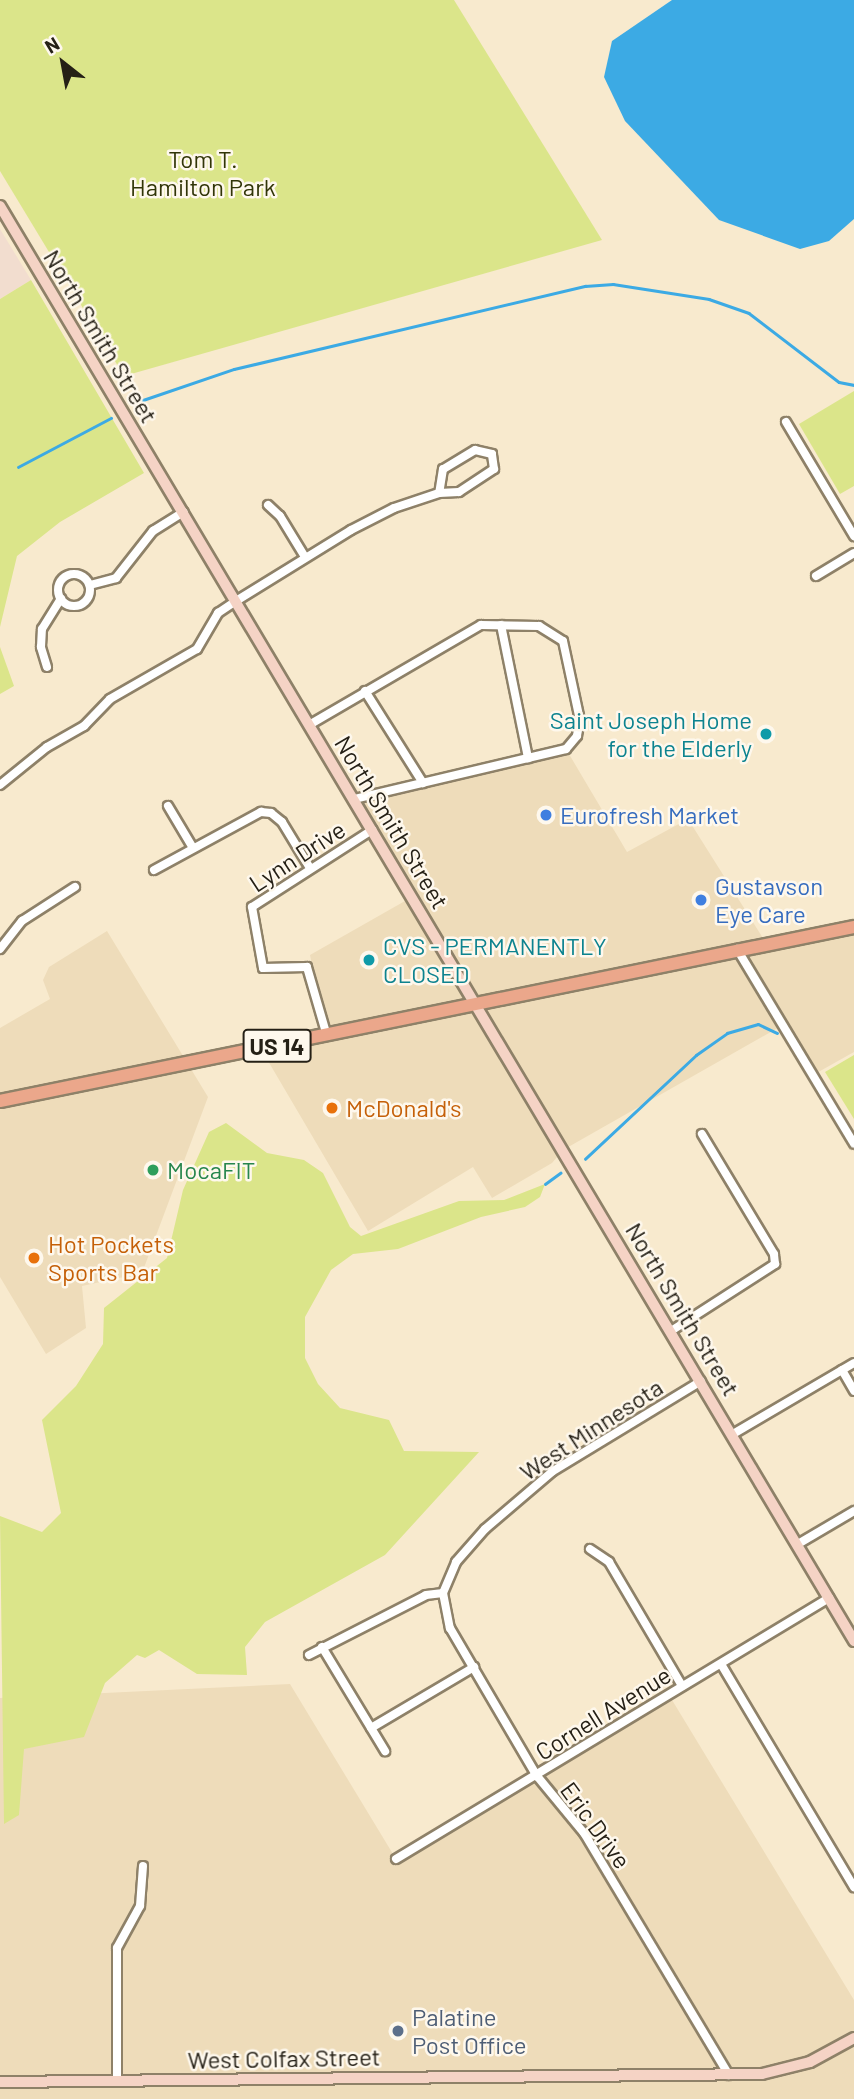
<!DOCTYPE html>
<html>
<head>
<meta charset="utf-8">
<style>
	body { margin:0 }
	#map { position:relative; width:854px; height:2099px; overflow:hidden; background:#f8eace; font-family:Barlow,sans-serif }
	div>[style] { position:absolute }
	[style*='--x'] { left:calc(var(--x)*1px); top:calc(var(--y)*1px); width:calc(var(--w)*1px); rotate:calc(var(--a)*1deg) }
	.built>* { inset:0; background:#eedcba }
	.education>* { inset:0; background:#f2ddcf }
	.green>* { inset:0; background:#dbe58a }
	.water>* { inset:0; background:#3caae4 }
	.stream>* { height:2.5px; margin:-1.25px; padding:0 1.25px; transform-origin:1.25px; border-radius:1.25px; background:#3caae4 }
	.roads { filter:drop-shadow(2px 0 #8e8168) drop-shadow(-2px 0 #8e8168) drop-shadow(0 2px #8e8168) drop-shadow(0 -2px #8e8168) }
	.street>* { height:8px; margin:-4px; padding:0 4px; transform-origin:4px; border-radius:4px; background:#fff }
	.street>.ring { margin:-4px; padding:0; box-sizing:content-box; background:none; border:8px solid #fff; border-radius:50% }
	.secondary>* { height:10px; margin:-5px; padding:0 5px; transform-origin:5px; border-radius:5px; background:#f5d3c5 }
	.primary>* { height:12px; margin:-6px; padding:0 6px; transform-origin:6px; border-radius:6px; background:#eba78b }
	.dots>* { width:19px; height:19px; translate:-50% -50%; box-sizing:border-box; border:4px solid #fef8ed; border-radius:50% }
	span { translate:-50% -50%; white-space:nowrap; text-align:center; line-height:1.15; -webkit-text-stroke:5px #fef8ed; paint-order:stroke }
	.shield-label span { padding:2px 5px; background:#fef8ed; border:2px solid; border-radius:5px; -webkit-text-stroke-width:0 }
	.shield-label { font-size:23px; color:#252016; font-weight:700 }
	.park-label { font-size:24px; color:#313507 }
	.street-label { font-size:24px; color:#252016 }
	.culture-label { font-size:24px; color:#0d838f }
	.right { translate:-100% -50%; text-align:right }
	.left { translate:0 -50%; text-align:left }
	.shop-label { font-size:24px; color:#366cbe }
	.food-label { font-size:24px; color:#c56008 }
	.leisure-label { font-size:24px; color:#27864d }
	.service-label { font-size:24px; color:#4e5e75 }
	.north { position:absolute; left:28px; top:28px; width:70px; height:70px; -webkit-text-stroke:5px #fef8ed; paint-order:stroke; rotate:329deg; font-size:19px; font-weight:700; line-height:28px; text-align:center; color:#252016 }
	.north::after { content:''; display:block; margin:auto; width:24px; height:32px; background:#252016; clip-path:polygon(50% 0,100% 100%,50% 72%,0 100%) }
</style>
</head>
<body>
<div id="map">
	<div class="built">
		<div style="clip-path:polygon(566px 749px,627px 852px,688px 819px,766px 943px,854px 927px,854px 1052px,813px 1075px,783px 1025px,563px 1150px,552px 1163px,492px 1198px,473px 1167px,368px 1231px,261px 1049px,327px 1036px,310px 955px,412px 897px,354px 799px)"></div>
		<div style="clip-path:polygon(107px 931px,208px 1097px,142px 1273px,82px 1286px,86px 1328px,46px 1354px,0 1277px,0 1028px,50px 999px,43px 980px,49px 967px)"></div>
		<div style="clip-path:polygon(290px 1684px,396px 1859px,669px 1695px,854px 2000px,854px 2099px,0 2099px,0 1698px)"></div>
	</div>
	<div class="education">
		<div style="clip-path:polygon(0 229px,31px 280px,0 299px)"></div>
	</div>
	<div class="green">
		<div style="clip-path:polygon(0 0,454px 0,602px 240px,124px 376px,0 171px)"></div>
		<div style="clip-path:polygon(31px 280px,144px 473px,60px 522px,17px 556px,0 627px,0 299px)"></div>
		<div style="clip-path:polygon(854px 391px,854px 486px,840px 494px,799px 424px)"></div>
		<div style="clip-path:polygon(0 647px,14px 686px,0 694px)"></div>
		<div style="clip-path:polygon(854px 1055px,854px 1119px,825px 1072px)"></div>
		<div style="clip-path:polygon(226px 1123px,267px 1153px,304px 1160px,323px 1173px,350px 1227px,361px 1236px,459px 1201px,504px 1200px,545px 1184px,540px 1197px,525px 1207px,481px 1217px,398px 1249px,353px 1254px,331px 1270px,305px 1317px,305px 1358px,318px 1384px,340px 1408px,389px 1420px,404px 1451px,479px 1452px,385px 1555px,265px 1622px,245px 1647px,247px 1675px,197px 1674px,159px 1650px,145px 1658px,137px 1655px,105px 1683px,84px 1737px,24px 1749px,19px 1815px,4px 1824px,0 1516px,42px 1532px,61px 1513px,42px 1420px,76px 1386px,103px 1344px,104px 1308px,167px 1258px,183px 1190px,209px 1132px)"></div>
	</div>
	<div class="water">
		<div style="clip-path:polygon(672px 0,854px 0,854px 219px,829px 241px,800px 249px,719px 220px,625px 121px,604px 77px,612px 41px)"></div>
	</div>
	<div class="stream">
		<div style="--x:140;--y:401;--w:99;--a:-18.8"></div>
		<div style="--x:234;--y:369;--w:361;--a:-13.3"></div>
		<div style="--x:585;--y:286;--w:28;--a:-4"></div>
		<div style="--x:613;--y:284;--w:97;--a:8.9"></div>
		<div style="--x:709;--y:299;--w:42;--a:19.3"></div>
		<div style="--x:749;--y:313;--w:113;--a:37.5"></div>
		<div style="--x:839;--y:382;--w:15;--a:11"></div>
		<div style="--x:18;--y:467;--w:105;--a:-27.8"></div>
		<div style="--x:585;--y:1159;--w:152;--a:-43.1"></div>
		<div style="--x:696;--y:1055;--w:38;--a:-35"></div>
		<div style="--x:727;--y:1033;--w:32;--a:-16"></div>
		<div style="--x:758;--y:1024;--w:21;--a:25"></div>
		<div style="--x:545;--y:1184;--w:19;--a:-36"></div>
	</div>
	<div class="roads">
		<div class="street">
			<div style="--x:786;--y:422;--w:133;--a:59.2"></div>
			<div style="--x:268;--y:505;--w:16;--a:43"></div>
			<div style="--x:280;--y:516;--w:48;--a:58.6"></div>
			<div class="ring" style="left:58px;top:574px;width:24px;height:24px"></div>
			<div style="--x:816;--y:576;--w:44;--a:-31.2"></div>
			<div style="--x:90;--y:585;--w:27;--a:-15"></div>
			<div style="--x:116;--y:578;--w:60;--a:-51.8"></div>
			<div style="--x:153;--y:531;--w:36;--a:-32"></div>
			<div style="--x:501;--y:625;--w:136;--a:78.5"></div>
			<div style="--x:47;--y:667;--w:21;--a:-107"></div>
			<div style="--x:41;--y:647;--w:18;--a:-87"></div>
			<div style="--x:42;--y:629;--w:36;--a:-58"></div>
			<div style="--x:365;--y:691;--w:109;--a:57.8"></div>
			<div style="--x:309;--y:725;--w:199;--a:-30.2"></div>
			<div style="--x:481;--y:625;--w:58;--a:1"></div>
			<div style="--x:539;--y:626;--w:28;--a:32"></div>
			<div style="--x:563;--y:641;--w:81;--a:77.9"></div>
			<div style="--x:580;--y:720;--w:16;--a:101"></div>
			<div style="--x:577;--y:736;--w:17;--a:130"></div>
			<div style="--x:566;--y:749;--w:218;--a:166.7"></div>
			<div style="--x:0;--y:785;--w:60;--a:-39"></div>
			<div style="--x:47;--y:747;--w:43;--a:-29.6"></div>
			<div style="--x:84;--y:726;--w:37;--a:-46"></div>
			<div style="--x:110;--y:699;--w:100;--a:-29.9"></div>
			<div style="--x:197;--y:649;--w:42;--a:-59.7"></div>
			<div style="--x:218;--y:613;--w:22;--a:-34"></div>
			<div style="--x:236;--y:601;--w:135;--a:-31.7"></div>
			<div style="--x:351;--y:530;--w:48;--a:-27.1"></div>
			<div style="--x:394;--y:508;--w:47;--a:-18.4"></div>
			<div style="--x:439;--y:493;--w:20;--a:-3"></div>
			<div style="--x:459;--y:492;--w:42;--a:-33.3"></div>
			<div style="--x:494;--y:469;--w:15;--a:-98"></div>
			<div style="--x:492;--y:454;--w:17;--a:-167"></div>
			<div style="--x:475;--y:450;--w:37;--a:149"></div>
			<div style="--x:443;--y:469;--w:24;--a:99"></div>
			<div style="--x:168;--y:806;--w:49;--a:59.2"></div>
			<div style="--x:154;--y:870;--w:122;--a:-28.5"></div>
			<div style="--x:261;--y:812;--w:10;--a:6"></div>
			<div style="--x:271;--y:813;--w:14;--a:39"></div>
			<div style="--x:282;--y:822;--w:54;--a:58.7"></div>
			<div style="--x:0;--y:949;--w:36;--a:-52"></div>
			<div style="--x:22;--y:921;--w:63;--a:-32.7"></div>
			<div style="--x:737;--y:949;--w:227;--a:59"></div>
			<div style="--x:327;--y:1036;--w:72;--a:-106.2"></div>
			<div style="--x:307;--y:967;--w:44;--a:178.7"></div>
			<div style="--x:263;--y:968;--w:62;--a:-100.2"></div>
			<div style="--x:252;--y:907;--w:143;--a:-32.7"></div>
			<div style="--x:671;--y:1331;--w:124;--a:-32.8"></div>
			<div style="--x:775;--y:1264;--w:10;--a:-96"></div>
			<div style="--x:774;--y:1254;--w:140;--a:-121"></div>
			<div style="--x:842;--y:1370;--w:24;--a:60"></div>
			<div style="--x:733;--y:1434;--w:140;--a:-30.4"></div>
			<div style="--x:798;--y:1544;--w:65;--a:-30.5"></div>
			<div style="--x:590;--y:1549;--w:23;--a:34"></div>
			<div style="--x:609;--y:1562;--w:144;--a:59.5"></div>
			<div style="--x:443;--y:1593;--w:36;--a:79"></div>
			<div style="--x:450;--y:1628;--w:172;--a:59.6"></div>
			<div style="--x:537;--y:1776;--w:74;--a:50.5"></div>
			<div style="--x:584;--y:1833;--w:282;--a:59.1"></div>
			<div style="--x:322;--y:1647;--w:122;--a:58.8"></div>
			<div style="--x:309;--y:1655;--w:131;--a:-27.1"></div>
			<div style="--x:426;--y:1595;--w:17;--a:-7"></div>
			<div style="--x:443;--y:1593;--w:34;--a:-67"></div>
			<div style="--x:456;--y:1562;--w:44;--a:-48.7"></div>
			<div style="--x:485;--y:1529;--w:89;--a:-40.5"></div>
			<div style="--x:553;--y:1471;--w:173;--a:-31.3"></div>
			<div style="--x:721;--y:1664;--w:260;--a:59.2"></div>
			<div style="--x:371;--y:1728;--w:120;--a:-30.6"></div>
			<div style="--x:396;--y:1859;--w:506;--a:-31.08"></div>
			<div style="--x:117;--y:2081;--w:133;--a:-90"></div>
			<div style="--x:117;--y:1948;--w:48;--a:-61.3"></div>
			<div style="--x:140;--y:1906;--w:40;--a:-85.7"></div>
		</div>
		<div class="secondary">
			<div style="--x:0;--y:206;--w:1670;--a:59.24"></div>
			<div style="--x:0;--y:2082;--w:762;--a:-0.6"></div>
			<div style="--x:762;--y:2074;--w:49;--a:-14"></div>
			<div style="--x:810;--y:2062;--w:50;--a:-28.6"></div>
		</div>
		<div class="primary">
			<div style="--x:0;--y:1101;--w:872;--a:-11.52"></div>
		</div>
	</div>
	<div class="dots">
		<div style="left:766px;top:734px;background:#0f9aa8"></div>
		<div style="left:546px;top:815px;background:#3f7fe0"></div>
		<div style="left:701px;top:900px;background:#3f7fe0"></div>
		<div style="left:369px;top:960px;background:#0f9aa8"></div>
		<div style="left:332px;top:1108px;background:#e8710a"></div>
		<div style="left:153px;top:1170px;background:#2e9e5b"></div>
		<div style="left:34px;top:1258px;background:#e8710a"></div>
		<div style="left:398px;top:2031px;background:#5c6f8a"></div>
	</div>
	<div class="shield-label">
		<span style="left:277px;top:1046px">US 14</span>
	</div>
	<div class="park-label">
		<span style="left:203px;top:173px">Tom T.<br>Hamilton Park</span>
	</div>
	<div class="street-label">
		<span style="left:101px;top:336px;rotate:59deg">North Smith Street</span>
		<span style="left:392px;top:822px;rotate:59deg">North Smith Street</span>
		<span style="left:297px;top:856px;rotate:-33deg">Lynn Drive</span>
		<span style="left:683px;top:1309px;rotate:59deg">North Smith Street</span>
		<span style="left:591px;top:1429px;rotate:-33deg">West Minnesota</span>
		<span style="left:603px;top:1713px;rotate:-32deg">Cornell Avenue</span>
		<span style="left:596px;top:1825px;rotate:54deg">Eric Drive</span>
		<span style="left:284px;top:2058px;rotate:-1deg">West Colfax Street</span>
	</div>
	<div class="culture-label">
		<span class="right" style="left:752px;top:734px">Saint Joseph Home<br>for the Elderly</span>
		<span class="left" style="left:383px;top:960px">CVS - PERMANENTLY<br>CLOSED</span>
	</div>
	<div class="shop-label">
		<span class="left" style="left:560px;top:815px">Eurofresh Market</span>
		<span class="left" style="left:715px;top:900px">Gustavson<br>Eye Care</span>
	</div>
	<div class="food-label">
		<span class="left" style="left:346px;top:1108px">McDonald's</span>
		<span class="left" style="left:48px;top:1258px">Hot Pockets<br>Sports Bar</span>
	</div>
	<div class="leisure-label">
		<span class="left" style="left:167px;top:1170px">MocaFIT</span>
	</div>
	<div class="service-label">
		<span class="left" style="left:412px;top:2031px">Palatine<br>Post Office</span>
	</div>
	<div class="north">N</div>
</div>
</body>
</html>
